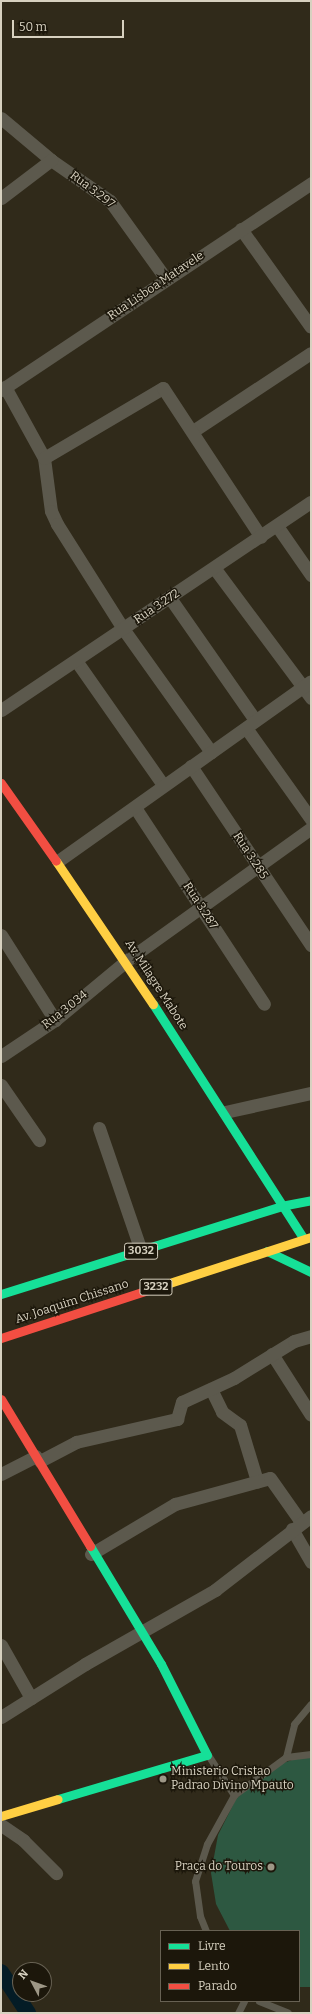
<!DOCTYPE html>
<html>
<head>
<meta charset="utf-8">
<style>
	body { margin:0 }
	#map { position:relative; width:312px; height:2014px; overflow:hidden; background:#302a1a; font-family:Bitter,serif }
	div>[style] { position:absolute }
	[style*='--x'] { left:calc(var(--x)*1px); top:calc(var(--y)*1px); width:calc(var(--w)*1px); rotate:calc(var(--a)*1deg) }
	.green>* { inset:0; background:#2d5841 }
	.canal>* { height:16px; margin:-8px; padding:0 8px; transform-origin:8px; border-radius:8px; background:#041c26 }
	.lane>* { height:7px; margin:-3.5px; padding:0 3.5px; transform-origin:3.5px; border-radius:3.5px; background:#5c594d }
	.street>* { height:13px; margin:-6.5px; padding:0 6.5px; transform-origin:6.5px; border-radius:6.5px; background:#5c594d }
	.fast>* { height:9px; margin:-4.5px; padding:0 4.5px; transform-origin:4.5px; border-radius:4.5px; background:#16e098 }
	.slow>* { height:9px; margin:-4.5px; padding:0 4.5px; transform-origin:4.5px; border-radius:4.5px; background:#ffcf43 }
	.jam>* { height:9px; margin:-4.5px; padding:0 4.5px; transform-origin:4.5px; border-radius:4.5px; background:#f24e42 }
	.dots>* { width:11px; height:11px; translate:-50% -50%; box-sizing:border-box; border:2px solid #1c170b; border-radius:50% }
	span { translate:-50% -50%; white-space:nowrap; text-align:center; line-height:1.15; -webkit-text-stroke:3px #1c170b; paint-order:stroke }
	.shield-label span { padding:1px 3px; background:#1c170b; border:1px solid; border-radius:3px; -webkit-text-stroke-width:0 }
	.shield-label { font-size:11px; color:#d7d1c0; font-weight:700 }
	.street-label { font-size:12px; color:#d7d1c0 }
	.poi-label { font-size:12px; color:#d7d1c0 }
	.left { translate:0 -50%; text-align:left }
	.right { translate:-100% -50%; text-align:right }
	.frame { position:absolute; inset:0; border:2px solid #d7d1c0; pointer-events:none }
	.legend { position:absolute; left:160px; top:1930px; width:140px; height:72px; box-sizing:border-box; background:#1c170b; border:1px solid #676153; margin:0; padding:5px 7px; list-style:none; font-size:12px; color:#d7d1c0 }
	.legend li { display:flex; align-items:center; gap:8px; height:20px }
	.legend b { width:20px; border:1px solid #676153 }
	.north { position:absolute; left:12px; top:1962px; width:40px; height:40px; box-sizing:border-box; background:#1c170b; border:1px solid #676153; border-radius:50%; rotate:311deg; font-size:11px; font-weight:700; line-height:16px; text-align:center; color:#d7d1c0 }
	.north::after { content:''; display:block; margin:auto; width:14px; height:18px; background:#9d9786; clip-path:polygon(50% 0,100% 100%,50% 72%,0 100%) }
	.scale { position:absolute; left:12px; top:20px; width:112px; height:18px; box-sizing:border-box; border:2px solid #d7d1c0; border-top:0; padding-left:5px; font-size:12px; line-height:14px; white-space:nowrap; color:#d7d1c0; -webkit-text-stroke:3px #1c170b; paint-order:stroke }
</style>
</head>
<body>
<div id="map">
	<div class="green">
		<div style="clip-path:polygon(306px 1755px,311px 1755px,311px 1987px,300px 1987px,299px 1931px,230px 1931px,216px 1904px,211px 1873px,218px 1835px,236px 1799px,272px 1767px)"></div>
	</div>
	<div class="canal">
		<div style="--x:1;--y:1972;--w:49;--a:56.6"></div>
	</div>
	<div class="lane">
		<div style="--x:208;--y:1755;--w:48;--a:57"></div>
		<div style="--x:286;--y:1757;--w:34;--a:-76"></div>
		<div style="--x:294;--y:1724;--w:26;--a:-50"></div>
		<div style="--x:206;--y:1931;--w:16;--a:-112"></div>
		<div style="--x:200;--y:1916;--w:35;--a:-98"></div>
		<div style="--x:195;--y:1881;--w:39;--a:-72"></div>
		<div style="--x:207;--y:1844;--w:56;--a:-61.1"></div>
		<div style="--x:234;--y:1795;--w:64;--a:-36.2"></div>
		<div style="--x:286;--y:1757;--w:25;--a:-7"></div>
		<div style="--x:259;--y:2001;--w:31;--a:22"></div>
		<div style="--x:238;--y:2013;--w:13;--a:-63"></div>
	</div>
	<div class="street">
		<div style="--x:1;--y:118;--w:65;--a:40"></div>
		<div style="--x:51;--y:160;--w:72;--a:34.8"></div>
		<div style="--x:110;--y:201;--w:96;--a:54.3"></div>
		<div style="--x:1;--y:198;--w:63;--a:-37.2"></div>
		<div style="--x:241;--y:229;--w:120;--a:54.5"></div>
		<div style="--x:5;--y:387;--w:81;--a:61.2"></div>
		<div style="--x:44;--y:458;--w:53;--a:82.5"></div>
		<div style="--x:51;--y:511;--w:14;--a:65"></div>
		<div style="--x:57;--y:524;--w:125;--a:57.7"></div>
		<div style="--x:124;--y:630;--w:150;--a:54.5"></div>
		<div style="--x:1;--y:390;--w:373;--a:-33.7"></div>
		<div style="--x:193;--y:431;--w:141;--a:-33.5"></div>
		<div style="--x:44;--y:458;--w:138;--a:-30.5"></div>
		<div style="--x:163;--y:388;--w:178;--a:56.7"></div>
		<div style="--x:277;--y:526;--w:60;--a:55.2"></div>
		<div style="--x:215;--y:569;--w:161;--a:53.3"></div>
		<div style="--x:170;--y:598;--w:149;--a:55.1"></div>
		<div style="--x:77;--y:662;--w:150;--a:55"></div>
		<div style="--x:1;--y:710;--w:373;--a:-33.9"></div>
		<div style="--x:246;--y:728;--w:112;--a:54.5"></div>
		<div style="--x:191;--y:766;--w:216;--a:56.2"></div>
		<div style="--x:136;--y:809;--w:233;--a:56.7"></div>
		<div style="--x:58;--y:861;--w:310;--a:-35.4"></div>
		<div style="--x:1;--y:935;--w:101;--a:57.6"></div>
		<div style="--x:1;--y:1056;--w:65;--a:-33.7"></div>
		<div style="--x:55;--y:1020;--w:92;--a:-39.7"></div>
		<div style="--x:126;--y:961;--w:228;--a:-35.7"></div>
		<div style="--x:1;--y:1085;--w:67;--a:55.4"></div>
		<div style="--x:225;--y:1112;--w:88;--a:-12.5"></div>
		<div style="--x:99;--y:1128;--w:130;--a:71.1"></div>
		<div style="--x:272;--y:1354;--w:72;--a:57.4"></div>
		<div style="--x:211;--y:1389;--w:25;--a:64"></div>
		<div style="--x:222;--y:1412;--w:22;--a:36"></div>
		<div style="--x:240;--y:1425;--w:59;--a:73.1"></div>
		<div style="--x:40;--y:1461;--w:41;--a:-27.8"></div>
		<div style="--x:76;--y:1442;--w:104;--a:-12.8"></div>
		<div style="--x:177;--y:1419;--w:18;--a:-74"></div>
		<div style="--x:182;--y:1402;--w:57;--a:-24.8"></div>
		<div style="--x:234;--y:1378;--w:70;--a:-31.7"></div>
		<div style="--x:294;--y:1341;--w:18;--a:-16"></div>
		<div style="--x:1;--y:1474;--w:39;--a:-27"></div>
		<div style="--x:292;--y:1529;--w:38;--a:60"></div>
		<div style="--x:91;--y:1554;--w:98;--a:-30.8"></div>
		<div style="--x:175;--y:1504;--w:98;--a:-15.3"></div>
		<div style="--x:270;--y:1478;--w:54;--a:54.8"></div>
		<div style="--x:1;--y:1645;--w:61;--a:60.5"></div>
		<div style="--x:1;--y:1717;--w:99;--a:-32.2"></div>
		<div style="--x:85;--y:1664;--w:150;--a:-29.6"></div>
		<div style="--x:215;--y:1590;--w:121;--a:-37.6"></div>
		<div style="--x:1;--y:1825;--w:27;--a:34"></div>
		<div style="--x:23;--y:1840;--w:47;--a:45"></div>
	</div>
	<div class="fast">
		<div style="--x:153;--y:1004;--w:279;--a:57.3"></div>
		<div style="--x:267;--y:1251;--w:49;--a:25.5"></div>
		<div style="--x:1;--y:1294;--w:294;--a:-17.4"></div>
		<div style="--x:281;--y:1206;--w:31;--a:-11"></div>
		<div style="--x:58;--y:1799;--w:155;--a:-16.5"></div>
		<div style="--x:207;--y:1755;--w:102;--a:-116.8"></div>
		<div style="--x:161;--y:1664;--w:138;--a:-121"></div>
	</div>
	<div class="slow">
		<div style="--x:56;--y:861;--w:173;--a:55.9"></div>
		<div style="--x:151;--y:1289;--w:168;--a:-18"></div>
		<div style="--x:1;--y:1816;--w:59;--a:-16.6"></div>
	</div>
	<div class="jam">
		<div style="--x:1;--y:783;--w:95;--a:54.8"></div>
		<div style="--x:1;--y:1338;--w:158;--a:-18.1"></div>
		<div style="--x:1;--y:1399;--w:172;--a:58.8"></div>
	</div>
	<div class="dots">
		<div style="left:163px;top:1779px;background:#9d9786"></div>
		<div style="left:271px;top:1867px;background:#9d9786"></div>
	</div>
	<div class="shield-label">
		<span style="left:141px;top:1251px">3032</span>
		<span style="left:156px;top:1287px">3232</span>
	</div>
	<div class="street-label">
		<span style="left:92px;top:190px;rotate:37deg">Rua 3.297</span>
		<span style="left:156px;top:286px;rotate:-34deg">Rua Lisboa Matavele</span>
		<span style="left:157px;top:607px;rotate:-34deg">Rua 3.272</span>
		<span style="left:250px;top:856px;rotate:57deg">Rua 3.285</span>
		<span style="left:200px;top:906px;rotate:57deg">Rua 3.287</span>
		<span style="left:156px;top:985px;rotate:57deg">Av. Milagre Mabote</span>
		<span style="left:65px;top:1010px;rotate:-38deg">Rua 3.034</span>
		<span style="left:72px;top:1302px;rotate:-18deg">Av. Joaquim Chissano</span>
	</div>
	<div class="poi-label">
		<span class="left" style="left:171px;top:1779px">Ministerio Cristao<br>Padrao Divino Mpauto</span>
		<span class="right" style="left:263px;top:1867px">Praça do Touros</span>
	</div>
	<div class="frame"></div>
	<ul class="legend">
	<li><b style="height:5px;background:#16e098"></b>Livre</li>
	<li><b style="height:5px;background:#ffcf43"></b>Lento</li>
	<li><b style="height:5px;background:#f24e42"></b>Parado</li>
	</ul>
	<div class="north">N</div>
	<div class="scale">50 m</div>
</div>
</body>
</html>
